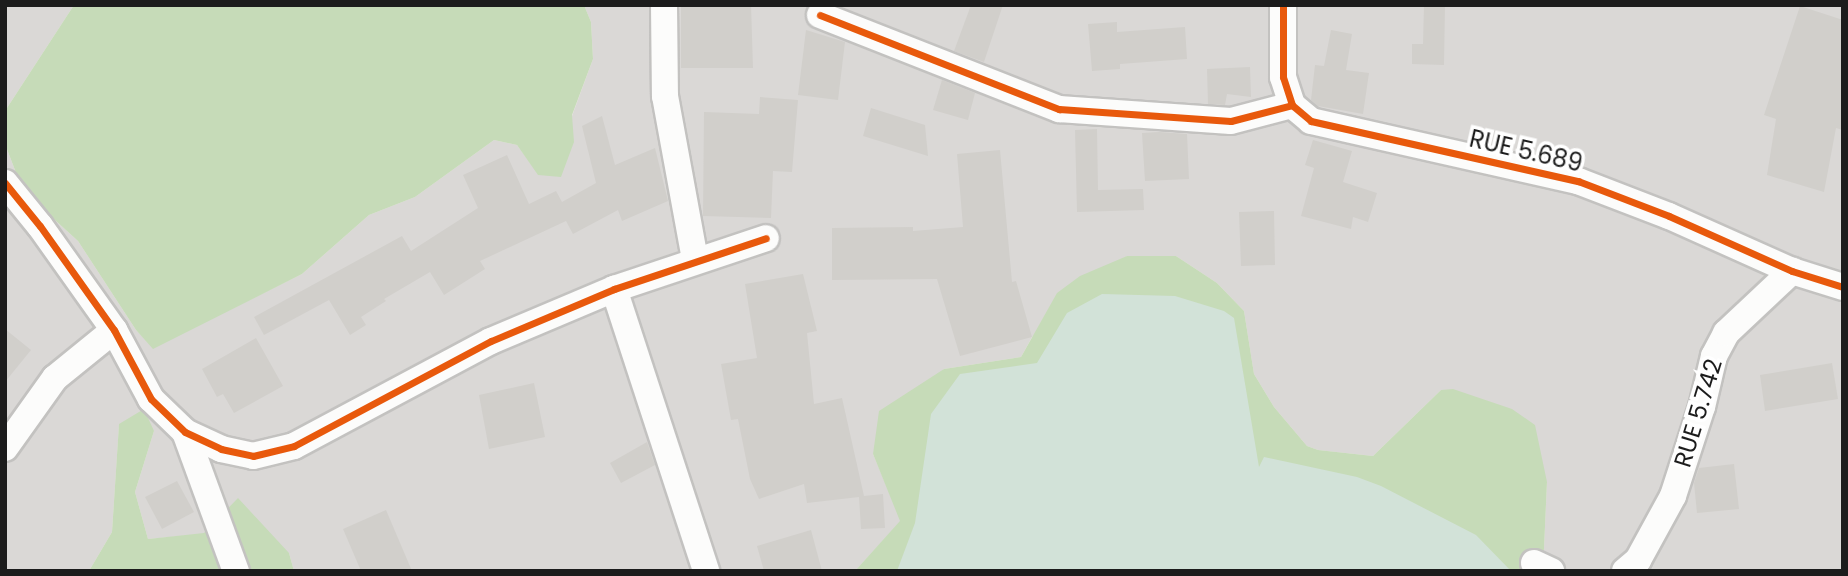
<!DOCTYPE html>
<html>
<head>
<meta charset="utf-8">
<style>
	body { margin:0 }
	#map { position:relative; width:1848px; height:576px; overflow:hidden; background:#ebe9e4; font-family:Poppins,sans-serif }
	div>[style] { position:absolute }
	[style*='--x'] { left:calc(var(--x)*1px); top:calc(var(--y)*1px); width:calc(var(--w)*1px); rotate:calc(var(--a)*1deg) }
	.residential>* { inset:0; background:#dad8d6 }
	.forest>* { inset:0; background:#c6dbb8 }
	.wetland>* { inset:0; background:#d2e2d8 }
	.building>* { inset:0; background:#d1cfcb }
	.roads { filter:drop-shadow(2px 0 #c3c2c0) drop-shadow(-2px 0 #c3c2c0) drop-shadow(0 2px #c3c2c0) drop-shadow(0 -2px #c3c2c0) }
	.street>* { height:26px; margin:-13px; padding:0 13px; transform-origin:13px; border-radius:13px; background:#fcfcfb }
	.cycleway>* { height:7px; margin:-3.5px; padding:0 3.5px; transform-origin:3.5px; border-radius:3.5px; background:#e8590c }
	span { translate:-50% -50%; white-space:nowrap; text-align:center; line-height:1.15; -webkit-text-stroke:7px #fff; paint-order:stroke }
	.street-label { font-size:24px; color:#1c1c1c }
	.frame { position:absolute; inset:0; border:7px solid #1c1c1c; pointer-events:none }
</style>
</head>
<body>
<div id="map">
	<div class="residential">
		<div style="clip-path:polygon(5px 5px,74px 5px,5px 111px)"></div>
		<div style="clip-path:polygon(584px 5px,1843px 5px,1843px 571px,1543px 571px,1547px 482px,1441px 390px,1373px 456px,1318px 450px,1307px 446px,1274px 407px,1254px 374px,1244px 311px,1217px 283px,1176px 256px,1127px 256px,1032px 337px,1021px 357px,944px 369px,873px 454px,901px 521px,855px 571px,294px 571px,289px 553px,204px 534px,148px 539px,135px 492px,154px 431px,119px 425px,112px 532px,89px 571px,5px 571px,5px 144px,23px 191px,78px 241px,136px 330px,153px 348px,302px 274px,369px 215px,415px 197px,494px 140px,517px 145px,539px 175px,572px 116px,593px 59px,591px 22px)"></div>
	</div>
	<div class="forest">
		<div style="clip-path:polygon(74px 5px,584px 5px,591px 22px,593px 59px,572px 115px,574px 142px,561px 177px,538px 175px,517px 145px,494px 140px,415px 197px,369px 215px,302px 274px,153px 349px,136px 330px,78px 241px,23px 191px,5px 144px,5px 111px)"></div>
		<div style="clip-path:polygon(1127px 256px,1176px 256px,1217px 283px,1244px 311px,1254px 374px,1274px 407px,1307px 446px,1318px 450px,1373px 456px,1441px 390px,1453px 389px,1512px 409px,1535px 425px,1547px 482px,1543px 571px,855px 571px,900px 521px,873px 454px,879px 411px,944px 369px,1021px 357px,1057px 293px,1080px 276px)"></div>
		<div style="clip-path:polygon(144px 409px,154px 431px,135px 492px,148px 539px,204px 533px,238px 498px,289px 553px,294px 571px,89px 571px,112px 532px,119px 424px)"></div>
	</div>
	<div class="wetland">
		<div style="clip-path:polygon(1102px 294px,1175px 296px,1224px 311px,1234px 318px,1259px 467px,1264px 457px,1357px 477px,1381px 486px,1476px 535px,1511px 571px,897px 571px,915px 523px,931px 414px,960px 374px,1037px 363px,1067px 313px)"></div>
	</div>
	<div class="building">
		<div style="clip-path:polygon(681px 5px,751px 5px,753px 68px,681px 68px)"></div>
		<div style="clip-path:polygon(971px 5px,1003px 5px,984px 62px,954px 51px)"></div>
		<div style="clip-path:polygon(1424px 5px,1445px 5px,1444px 65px,1412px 64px,1412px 44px,1423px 44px)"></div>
		<div style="clip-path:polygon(1800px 6px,1843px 20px,1843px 130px,1836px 128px,1824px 192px,1767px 175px,1776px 119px,1764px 115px)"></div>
		<div style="clip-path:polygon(1117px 22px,1117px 32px,1185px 27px,1187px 59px,1120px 64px,1120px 69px,1092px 71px,1088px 24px)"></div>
		<div style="clip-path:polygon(806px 30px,845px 42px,838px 100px,798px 95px)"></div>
		<div style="clip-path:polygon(1331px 30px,1352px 34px,1346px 70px,1369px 73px,1363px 114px,1318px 106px,1311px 100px,1315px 65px,1324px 66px)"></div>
		<div style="clip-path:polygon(1250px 67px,1251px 97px,1227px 94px,1225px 105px,1208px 104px,1207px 69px)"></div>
		<div style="clip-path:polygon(942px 80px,975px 93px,968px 120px,933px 110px)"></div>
		<div style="clip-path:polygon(760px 97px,798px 100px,792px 172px,773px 171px,771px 218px,703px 216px,704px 112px,759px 114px)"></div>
		<div style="clip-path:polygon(871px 108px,925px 125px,928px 156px,863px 136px)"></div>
		<div style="clip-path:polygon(602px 116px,615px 165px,655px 148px,668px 201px,622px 221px,618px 210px,573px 234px,566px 221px,480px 261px,485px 269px,444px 295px,430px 272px,384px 299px,386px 301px,361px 317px,366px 325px,350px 335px,329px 300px,264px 335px,254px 317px,402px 236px,411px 251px,478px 208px,463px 175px,507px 155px,529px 204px,556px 191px,562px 202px,596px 183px,582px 126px)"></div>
		<div style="clip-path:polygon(1097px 129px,1098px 190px,1143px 189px,1144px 210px,1077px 212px,1075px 130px)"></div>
		<div style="clip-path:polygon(1159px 132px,1187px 134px,1189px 179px,1145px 181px,1142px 133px)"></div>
		<div style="clip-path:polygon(1313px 140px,1352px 151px,1343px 182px,1377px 193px,1368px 222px,1353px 217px,1351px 229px,1301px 216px,1314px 168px,1305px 165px)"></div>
		<div style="clip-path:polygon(1000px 150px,1012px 282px,1016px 281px,1032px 337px,960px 356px,937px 279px,832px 280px,832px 228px,913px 227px,913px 231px,963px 227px,957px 154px)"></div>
		<div style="clip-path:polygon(1274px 211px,1275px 265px,1241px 266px,1239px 212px)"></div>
		<div style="clip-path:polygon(803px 274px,817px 331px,807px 333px,814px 404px,842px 398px,864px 496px,883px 494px,885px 528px,861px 529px,859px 497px,807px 503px,804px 484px,759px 499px,750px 479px,738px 419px,731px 420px,721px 364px,757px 358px,745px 284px)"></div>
		<div style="clip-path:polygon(5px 329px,31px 350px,5px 382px)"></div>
		<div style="clip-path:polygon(256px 338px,283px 386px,234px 413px,223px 394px,217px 397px,202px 369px)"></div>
		<div style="clip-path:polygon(1832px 363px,1838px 399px,1765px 411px,1760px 375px)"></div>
		<div style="clip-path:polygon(534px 383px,545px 437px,489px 449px,479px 395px)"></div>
		<div style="clip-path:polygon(647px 442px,655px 465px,621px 483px,610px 463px)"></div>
		<div style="clip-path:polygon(1734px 464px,1739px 509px,1697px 513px,1694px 483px,1699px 468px)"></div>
		<div style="clip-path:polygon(177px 481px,194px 512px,162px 529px,145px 497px)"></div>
		<div style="clip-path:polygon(386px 510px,412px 571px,361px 571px,343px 529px)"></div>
		<div style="clip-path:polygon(811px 530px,822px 571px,764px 571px,757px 546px)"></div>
	</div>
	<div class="roads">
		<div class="street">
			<div style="--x:664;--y:5;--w:91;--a:89.4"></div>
			<div style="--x:665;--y:96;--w:167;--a:79.6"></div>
			<div style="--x:1283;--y:5;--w:72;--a:90"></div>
			<div style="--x:1283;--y:77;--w:29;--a:72"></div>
			<div style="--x:1292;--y:105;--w:25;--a:40"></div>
			<div style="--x:1311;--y:121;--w:274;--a:12.7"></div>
			<div style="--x:1578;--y:181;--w:97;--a:21"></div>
			<div style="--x:1669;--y:216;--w:135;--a:24.1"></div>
			<div style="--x:1792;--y:271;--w:53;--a:17.4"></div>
			<div style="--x:820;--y:15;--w:257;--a:21.5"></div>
			<div style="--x:1059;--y:109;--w:172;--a:4"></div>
			<div style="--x:1231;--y:121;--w:63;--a:-14.7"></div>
			<div style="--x:5;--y:183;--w:55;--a:50.9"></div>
			<div style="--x:40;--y:226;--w:128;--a:54.6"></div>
			<div style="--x:114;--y:330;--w:78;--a:61.8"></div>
			<div style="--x:151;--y:399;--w:47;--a:44.1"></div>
			<div style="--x:185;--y:432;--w:40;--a:25"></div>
			<div style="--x:221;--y:449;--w:33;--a:12"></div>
			<div style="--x:253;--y:456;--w:42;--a:-13.7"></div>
			<div style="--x:294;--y:446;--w:223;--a:-28.1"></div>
			<div style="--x:491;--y:341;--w:134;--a:-22.9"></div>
			<div style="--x:614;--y:289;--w:160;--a:-18.5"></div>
			<div style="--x:614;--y:289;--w:297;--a:71.9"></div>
			<div style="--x:185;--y:432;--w:148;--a:69.9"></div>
			<div style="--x:5;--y:448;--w:86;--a:-54.5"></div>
			<div style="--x:55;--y:378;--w:76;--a:-39.1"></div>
			<div style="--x:1534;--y:563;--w:19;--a:25"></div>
			<div style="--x:1625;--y:571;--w:17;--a:-40"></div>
			<div style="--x:1638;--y:560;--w:73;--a:-61.3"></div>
			<div style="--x:1673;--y:496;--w:94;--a:-72"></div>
			<div style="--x:1702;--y:407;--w:52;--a:-76.8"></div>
			<div style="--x:1714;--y:356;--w:26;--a:-62"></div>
			<div style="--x:1726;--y:333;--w:91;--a:-43.2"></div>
		</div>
	</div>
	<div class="cycleway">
		<div style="--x:1283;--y:5;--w:72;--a:90"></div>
		<div style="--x:1283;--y:77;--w:29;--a:72"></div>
		<div style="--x:1292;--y:105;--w:25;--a:40"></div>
		<div style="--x:1311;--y:121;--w:274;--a:12.7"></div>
		<div style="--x:1578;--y:181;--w:97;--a:21"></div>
		<div style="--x:1669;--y:216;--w:135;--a:24.1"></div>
		<div style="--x:1792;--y:271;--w:53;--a:17.4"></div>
		<div style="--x:820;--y:15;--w:257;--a:21.5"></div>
		<div style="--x:1059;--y:109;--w:172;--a:4"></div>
		<div style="--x:1231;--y:121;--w:63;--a:-14.7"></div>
		<div style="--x:5;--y:183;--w:55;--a:50.9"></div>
		<div style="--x:40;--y:226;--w:128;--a:54.6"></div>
		<div style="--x:114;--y:330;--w:78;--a:61.8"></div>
		<div style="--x:151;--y:399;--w:47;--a:44.1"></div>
		<div style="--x:185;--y:432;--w:40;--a:25"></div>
		<div style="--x:221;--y:449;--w:33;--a:12"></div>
		<div style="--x:253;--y:456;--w:42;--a:-13.7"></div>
		<div style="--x:294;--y:446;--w:223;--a:-28.1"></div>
		<div style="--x:491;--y:341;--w:134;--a:-22.9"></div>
		<div style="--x:614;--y:289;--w:160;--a:-18.5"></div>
	</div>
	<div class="street-label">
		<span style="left:1526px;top:151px;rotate:13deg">RUE 5.689</span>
		<span style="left:1698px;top:413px;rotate:-73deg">RUE 5.742</span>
	</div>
	<div class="frame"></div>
</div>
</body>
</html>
